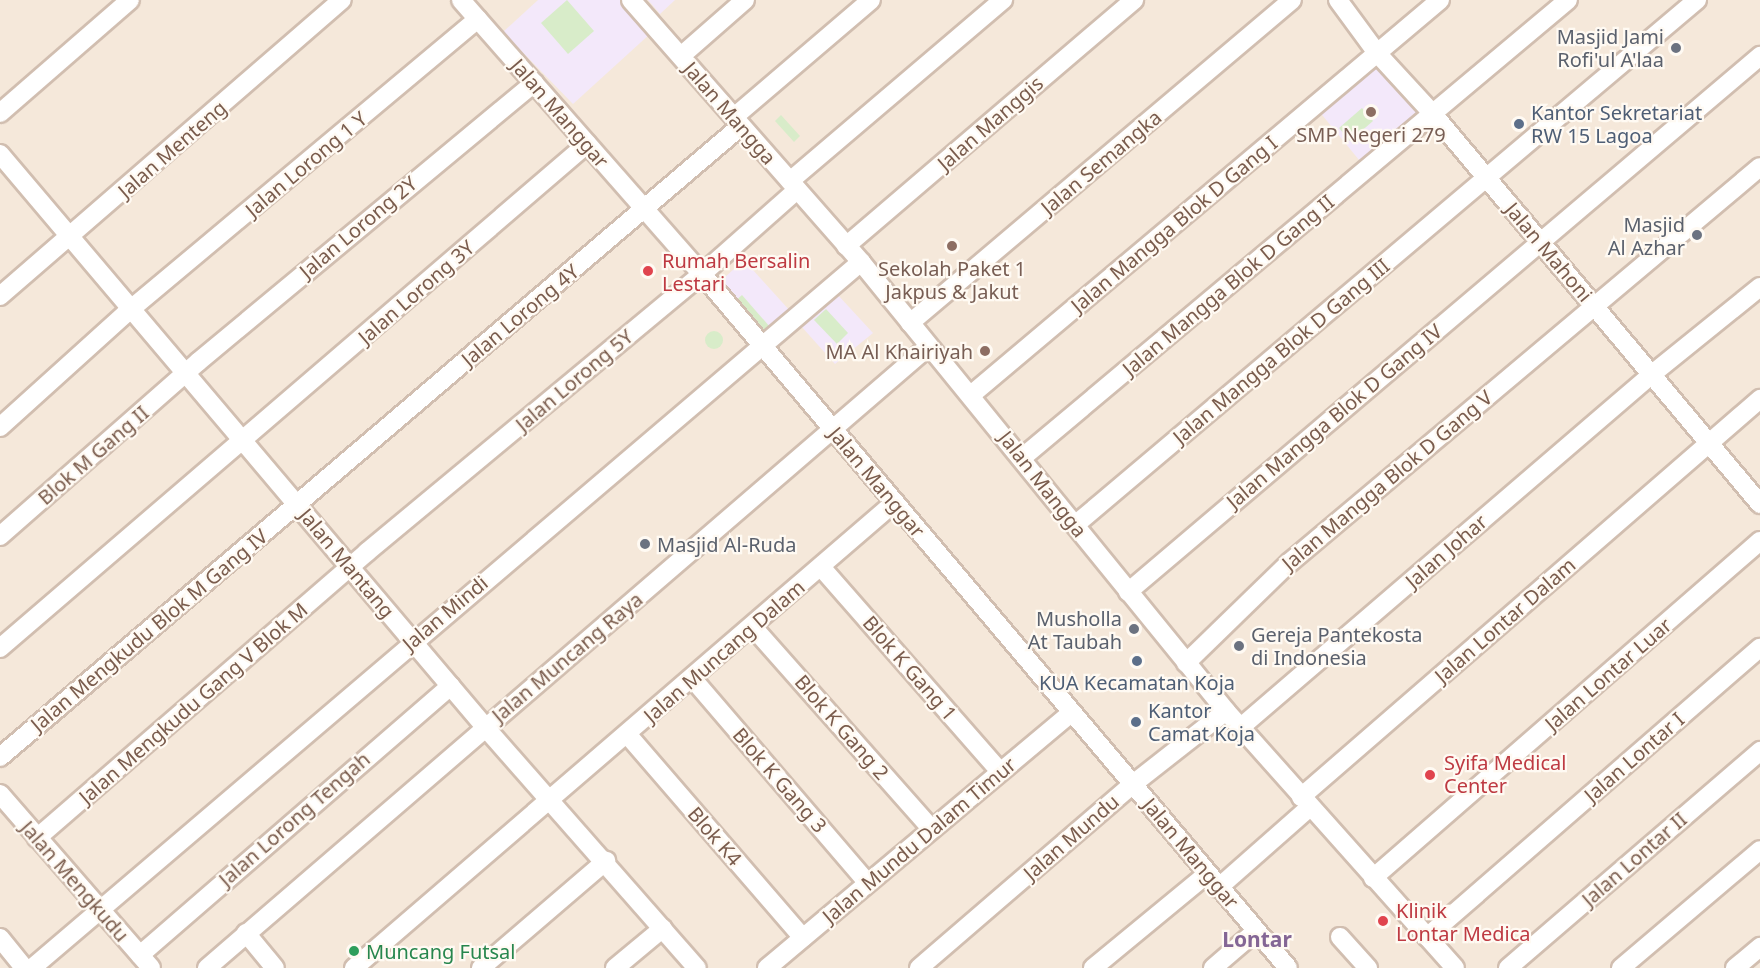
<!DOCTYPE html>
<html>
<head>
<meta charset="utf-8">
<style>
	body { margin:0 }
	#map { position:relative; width:1760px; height:968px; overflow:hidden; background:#fdf6ec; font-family:"Noto Sans",sans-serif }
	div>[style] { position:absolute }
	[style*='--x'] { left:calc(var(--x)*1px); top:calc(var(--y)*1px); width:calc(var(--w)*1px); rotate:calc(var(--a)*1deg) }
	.residential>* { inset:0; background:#f5e8da }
	.education>* { inset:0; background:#f3e8fa }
	.green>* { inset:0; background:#d8ecc9 }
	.round { border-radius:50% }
	.roads { filter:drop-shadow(2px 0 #d1beb0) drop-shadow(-2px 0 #d1beb0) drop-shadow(0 2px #d1beb0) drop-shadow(0 -2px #d1beb0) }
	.minor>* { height:18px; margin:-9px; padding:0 9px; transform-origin:9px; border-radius:9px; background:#fff }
	.dots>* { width:16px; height:16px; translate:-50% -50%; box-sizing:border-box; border:3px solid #fffaf3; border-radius:50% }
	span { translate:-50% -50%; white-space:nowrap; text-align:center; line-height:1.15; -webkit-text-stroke:4.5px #fffaf3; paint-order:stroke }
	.worship-label { font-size:20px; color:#5b616d }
	.right { translate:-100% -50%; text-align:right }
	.left { translate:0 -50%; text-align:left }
	.service-label { font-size:20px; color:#4e5e75 }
	.street-label { font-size:20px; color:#7a5c4d }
	.education-label { font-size:20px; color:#785e54 }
	.health-label { font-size:20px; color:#be3a42 }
	.leisure-label { font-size:20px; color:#27864d }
	.neighbourhood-label { font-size:21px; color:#846695; font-weight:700 }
</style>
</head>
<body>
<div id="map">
	<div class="residential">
		<div style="clip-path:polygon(0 0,1760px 0,1760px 968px,0 968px)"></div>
	</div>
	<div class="education">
		<div style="clip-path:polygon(538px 0,622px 0,651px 33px,573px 104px,503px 32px)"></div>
		<div style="clip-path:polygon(648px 0,675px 0,660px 14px)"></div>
		<div style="clip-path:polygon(1379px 59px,1423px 114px,1364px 166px,1318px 110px)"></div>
		<div style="clip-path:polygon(744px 260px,791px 312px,761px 341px,714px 287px)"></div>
		<div style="clip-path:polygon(837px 294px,873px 333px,835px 364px,801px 326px)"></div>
	</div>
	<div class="green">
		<div style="clip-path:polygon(567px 0,594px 31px,568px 54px,541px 23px)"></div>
		<div style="clip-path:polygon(1362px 108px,1373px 121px,1350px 141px,1339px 128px)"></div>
		<div style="clip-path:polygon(781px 115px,800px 136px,794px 142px,775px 121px)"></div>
		<div style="clip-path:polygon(742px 295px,770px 327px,760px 336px,732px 304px)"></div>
		<div style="clip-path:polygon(826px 309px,848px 333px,837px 344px,814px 320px)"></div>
		<div class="round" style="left:705px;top:331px;width:18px;height:18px"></div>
	</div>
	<div class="roads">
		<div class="minor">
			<div style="--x:461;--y:0;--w:365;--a:48.7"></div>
			<div style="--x:702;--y:274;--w:908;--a:49.82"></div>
			<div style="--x:631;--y:0;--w:349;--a:48.7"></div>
			<div style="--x:861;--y:262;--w:579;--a:50.89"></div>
			<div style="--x:1226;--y:711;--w:344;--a:48.3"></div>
			<div style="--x:1338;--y:0;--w:66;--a:53.7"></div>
			<div style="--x:1377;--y:53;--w:83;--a:47.4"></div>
			<div style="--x:1433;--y:114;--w:509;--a:50.02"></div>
			<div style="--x:681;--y:56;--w:85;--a:-41.2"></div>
			<div style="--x:0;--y:113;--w:172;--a:-41"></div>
			<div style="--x:734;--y:117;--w:180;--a:-40.5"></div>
			<div style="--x:0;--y:154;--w:751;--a:49.75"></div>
			<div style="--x:485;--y:727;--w:321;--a:48.7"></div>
			<div style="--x:790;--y:181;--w:280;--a:-40.4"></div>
			<div style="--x:846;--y:246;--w:379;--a:-40.5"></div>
			<div style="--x:0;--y:296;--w:452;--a:-40.9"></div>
			<div style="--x:910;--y:323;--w:500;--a:-40.22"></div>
			<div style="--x:971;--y:395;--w:613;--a:-40.1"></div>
			<div style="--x:0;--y:427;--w:169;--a:-42.1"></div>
			<div style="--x:125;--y:314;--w:460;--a:-39.9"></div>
			<div style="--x:1023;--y:457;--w:711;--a:-39.98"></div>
			<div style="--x:1075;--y:525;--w:814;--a:-40.17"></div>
			<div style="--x:0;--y:536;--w:264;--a:-41.3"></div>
			<div style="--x:198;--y:362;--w:437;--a:-39.7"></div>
			<div style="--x:821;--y:567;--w:270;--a:48.8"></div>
			<div style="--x:1128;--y:592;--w:829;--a:-40.3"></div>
			<div style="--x:752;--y:626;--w:270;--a:48.5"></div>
			<div style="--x:0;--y:648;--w:774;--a:-40.65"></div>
			<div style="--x:1186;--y:663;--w:144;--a:-44.2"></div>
			<div style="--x:1289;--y:563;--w:615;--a:-40.06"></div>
			<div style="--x:692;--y:678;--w:270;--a:49.4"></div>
			<div style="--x:1241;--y:727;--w:540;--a:-40.65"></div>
			<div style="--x:1651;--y:375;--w:140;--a:-38.9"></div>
			<div style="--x:627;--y:734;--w:269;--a:49.2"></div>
			<div style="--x:0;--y:757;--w:973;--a:-40.42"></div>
			<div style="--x:0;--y:794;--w:230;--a:49"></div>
			<div style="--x:1301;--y:797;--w:608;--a:-40.93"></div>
			<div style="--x:37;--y:838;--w:437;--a:-40.9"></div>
			<div style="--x:367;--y:552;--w:435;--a:-39.7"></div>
			<div style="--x:702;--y:274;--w:127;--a:-41.5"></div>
			<div style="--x:1373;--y:878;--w:513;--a:-41.05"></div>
			<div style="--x:1218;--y:888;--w:123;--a:-41.4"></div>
			<div style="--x:246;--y:933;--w:45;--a:50.4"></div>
			<div style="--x:1340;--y:937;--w:42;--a:47.9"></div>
			<div style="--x:1427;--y:937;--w:441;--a:-41"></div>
			<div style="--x:0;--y:938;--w:38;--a:51"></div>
			<div style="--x:140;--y:955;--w:411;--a:-40.9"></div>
			<div style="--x:32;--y:968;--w:1089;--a:-40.42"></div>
			<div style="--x:207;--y:968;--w:952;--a:-40.74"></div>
			<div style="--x:354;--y:968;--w:714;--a:-40.74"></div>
			<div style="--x:481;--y:968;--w:165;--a:-40.6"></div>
			<div style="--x:615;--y:968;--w:62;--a:-39.8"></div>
			<div style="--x:767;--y:968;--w:397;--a:-40"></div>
			<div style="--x:919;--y:968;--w:282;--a:-40.7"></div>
			<div style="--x:1133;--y:784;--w:118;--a:-38.1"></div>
			<div style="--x:1093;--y:968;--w:148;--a:-39.5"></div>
			<div style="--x:1213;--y:968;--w:57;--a:-40.7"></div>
			<div style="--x:1508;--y:968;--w:333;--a:-40.7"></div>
			<div style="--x:1621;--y:968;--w:182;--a:-40.3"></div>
			<div style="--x:1735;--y:968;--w:33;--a:-40"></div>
		</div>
	</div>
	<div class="dots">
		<div style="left:1676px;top:48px;background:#6b7280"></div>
		<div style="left:1371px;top:112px;background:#8d6e63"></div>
		<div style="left:1519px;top:124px;background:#5c6f8a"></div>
		<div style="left:1697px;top:235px;background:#6b7280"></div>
		<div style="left:952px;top:246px;background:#8d6e63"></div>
		<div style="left:648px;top:271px;background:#e0444e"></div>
		<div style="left:985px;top:351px;background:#8d6e63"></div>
		<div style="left:645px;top:544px;background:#6b7280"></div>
		<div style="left:1134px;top:629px;background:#6b7280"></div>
		<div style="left:1239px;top:646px;background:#6b7280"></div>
		<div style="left:1137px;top:661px;background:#5c6f8a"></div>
		<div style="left:1136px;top:722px;background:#5c6f8a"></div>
		<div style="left:1430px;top:775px;background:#e0444e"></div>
		<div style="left:1383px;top:921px;background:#e0444e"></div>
		<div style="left:354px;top:951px;background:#2e9e5b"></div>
	</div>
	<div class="worship-label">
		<span class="right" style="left:1664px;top:48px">Masjid Jami<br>Rofi'ul A'laa</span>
		<span class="right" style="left:1685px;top:236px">Masjid<br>Al Azhar</span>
		<span class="left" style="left:657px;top:544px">Masjid Al-Ruda</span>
		<span class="right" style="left:1122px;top:630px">Musholla<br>At Taubah</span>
		<span class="left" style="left:1251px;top:646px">Gereja Pantekosta<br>di Indonesia</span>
	</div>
	<div class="service-label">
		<span class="left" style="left:1531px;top:124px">Kantor Sekretariat<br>RW 15 Lagoa</span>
		<span style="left:1137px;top:682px">KUA Kecamatan Koja</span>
		<span class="left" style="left:1148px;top:722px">Kantor<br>Camat Koja</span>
	</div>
	<div class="street-label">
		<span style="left:560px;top:113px;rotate:49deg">Jalan Manggar</span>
		<span style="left:730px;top:113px;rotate:49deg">Jalan Mangga</span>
		<span style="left:990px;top:123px;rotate:-41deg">Jalan Manggis</span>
		<span style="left:172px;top:149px;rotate:-41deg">Jalan Menteng</span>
		<span style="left:1101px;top:162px;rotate:-40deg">Jalan Semangka</span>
		<span style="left:306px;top:164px;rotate:-40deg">Jalan Lorong 1 Y</span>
		<span style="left:1174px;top:224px;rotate:-40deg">Jalan Mangga Blok D Gang I</span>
		<span style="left:358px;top:227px;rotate:-40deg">Jalan Lorong 2Y</span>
		<span style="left:1549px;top:252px;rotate:50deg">Jalan Mahoni</span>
		<span style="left:1228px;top:285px;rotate:-40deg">Jalan Mangga Blok D Gang II</span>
		<span style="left:416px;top:292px;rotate:-41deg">Jalan Lorong 3Y</span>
		<span style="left:520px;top:315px;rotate:-40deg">Jalan Lorong 4Y</span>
		<span style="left:1281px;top:351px;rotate:-40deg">Jalan Mangga Blok D Gang III</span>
		<span style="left:574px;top:380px;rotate:-40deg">Jalan Lorong 5Y</span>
		<span style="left:1334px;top:416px;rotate:-40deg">Jalan Mangga Blok D Gang IV</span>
		<span style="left:93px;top:455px;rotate:-41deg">Blok M Gang II</span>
		<span style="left:1387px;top:480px;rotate:-40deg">Jalan Mangga Blok D Gang V</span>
		<span style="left:877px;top:482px;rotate:50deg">Jalan Manggar</span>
		<span style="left:1043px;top:484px;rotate:52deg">Jalan Mangga</span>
		<span style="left:1446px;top:551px;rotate:-41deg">Jalan Johar</span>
		<span style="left:347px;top:563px;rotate:50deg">Jalan Mantang</span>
		<span style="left:445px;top:613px;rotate:-40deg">Jalan Mindi</span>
		<span style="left:1505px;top:620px;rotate:-41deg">Jalan Lontar Dalam</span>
		<span style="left:149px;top:630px;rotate:-40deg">Jalan Mengkudu Blok M Gang IV</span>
		<span style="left:724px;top:651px;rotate:-41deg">Jalan Muncang Dalam</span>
		<span style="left:567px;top:657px;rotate:-40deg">Jalan Muncang Raya</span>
		<span style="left:910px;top:668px;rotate:49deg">Blok K Gang 1</span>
		<span style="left:1608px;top:674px;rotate:-41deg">Jalan Lontar Luar</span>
		<span style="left:193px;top:703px;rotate:-41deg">Jalan Mengkudu Gang V Blok M</span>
		<span style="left:842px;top:727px;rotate:49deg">Blok K Gang 2</span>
		<span style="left:1634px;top:757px;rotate:-41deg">Jalan Lontar I</span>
		<span style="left:780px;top:780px;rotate:49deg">Blok K Gang 3</span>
		<span style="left:294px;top:819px;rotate:-41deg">Jalan Lorong Tengah</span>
		<span style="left:715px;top:836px;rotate:49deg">Blok K4</span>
		<span style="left:1071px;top:837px;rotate:-41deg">Jalan Mundu</span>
		<span style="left:919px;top:840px;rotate:-40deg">Jalan Mundu Dalam Timur</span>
		<span style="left:1191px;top:853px;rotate:50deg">Jalan Manggar</span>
		<span style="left:1634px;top:859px;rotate:-41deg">Jalan Lontar II</span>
		<span style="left:75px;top:881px;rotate:49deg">Jalan Mengkudu</span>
	</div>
	<div class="education-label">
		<span style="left:1371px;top:134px">SMP Negeri 279</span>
		<span style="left:952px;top:280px">Sekolah Paket 1<br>Jakpus &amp; Jakut</span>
		<span class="right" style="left:973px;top:351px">MA Al Khairiyah</span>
	</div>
	<div class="health-label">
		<span class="left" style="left:662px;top:272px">Rumah Bersalin<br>Lestari</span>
		<span class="left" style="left:1444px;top:774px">Syifa Medical<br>Center</span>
		<span class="left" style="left:1396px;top:922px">Klinik<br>Lontar Medica</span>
	</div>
	<div class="leisure-label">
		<span class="left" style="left:366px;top:951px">Muncang Futsal</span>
	</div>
	<div class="neighbourhood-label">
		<span style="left:1257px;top:939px">Lontar</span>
	</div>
</div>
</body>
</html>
